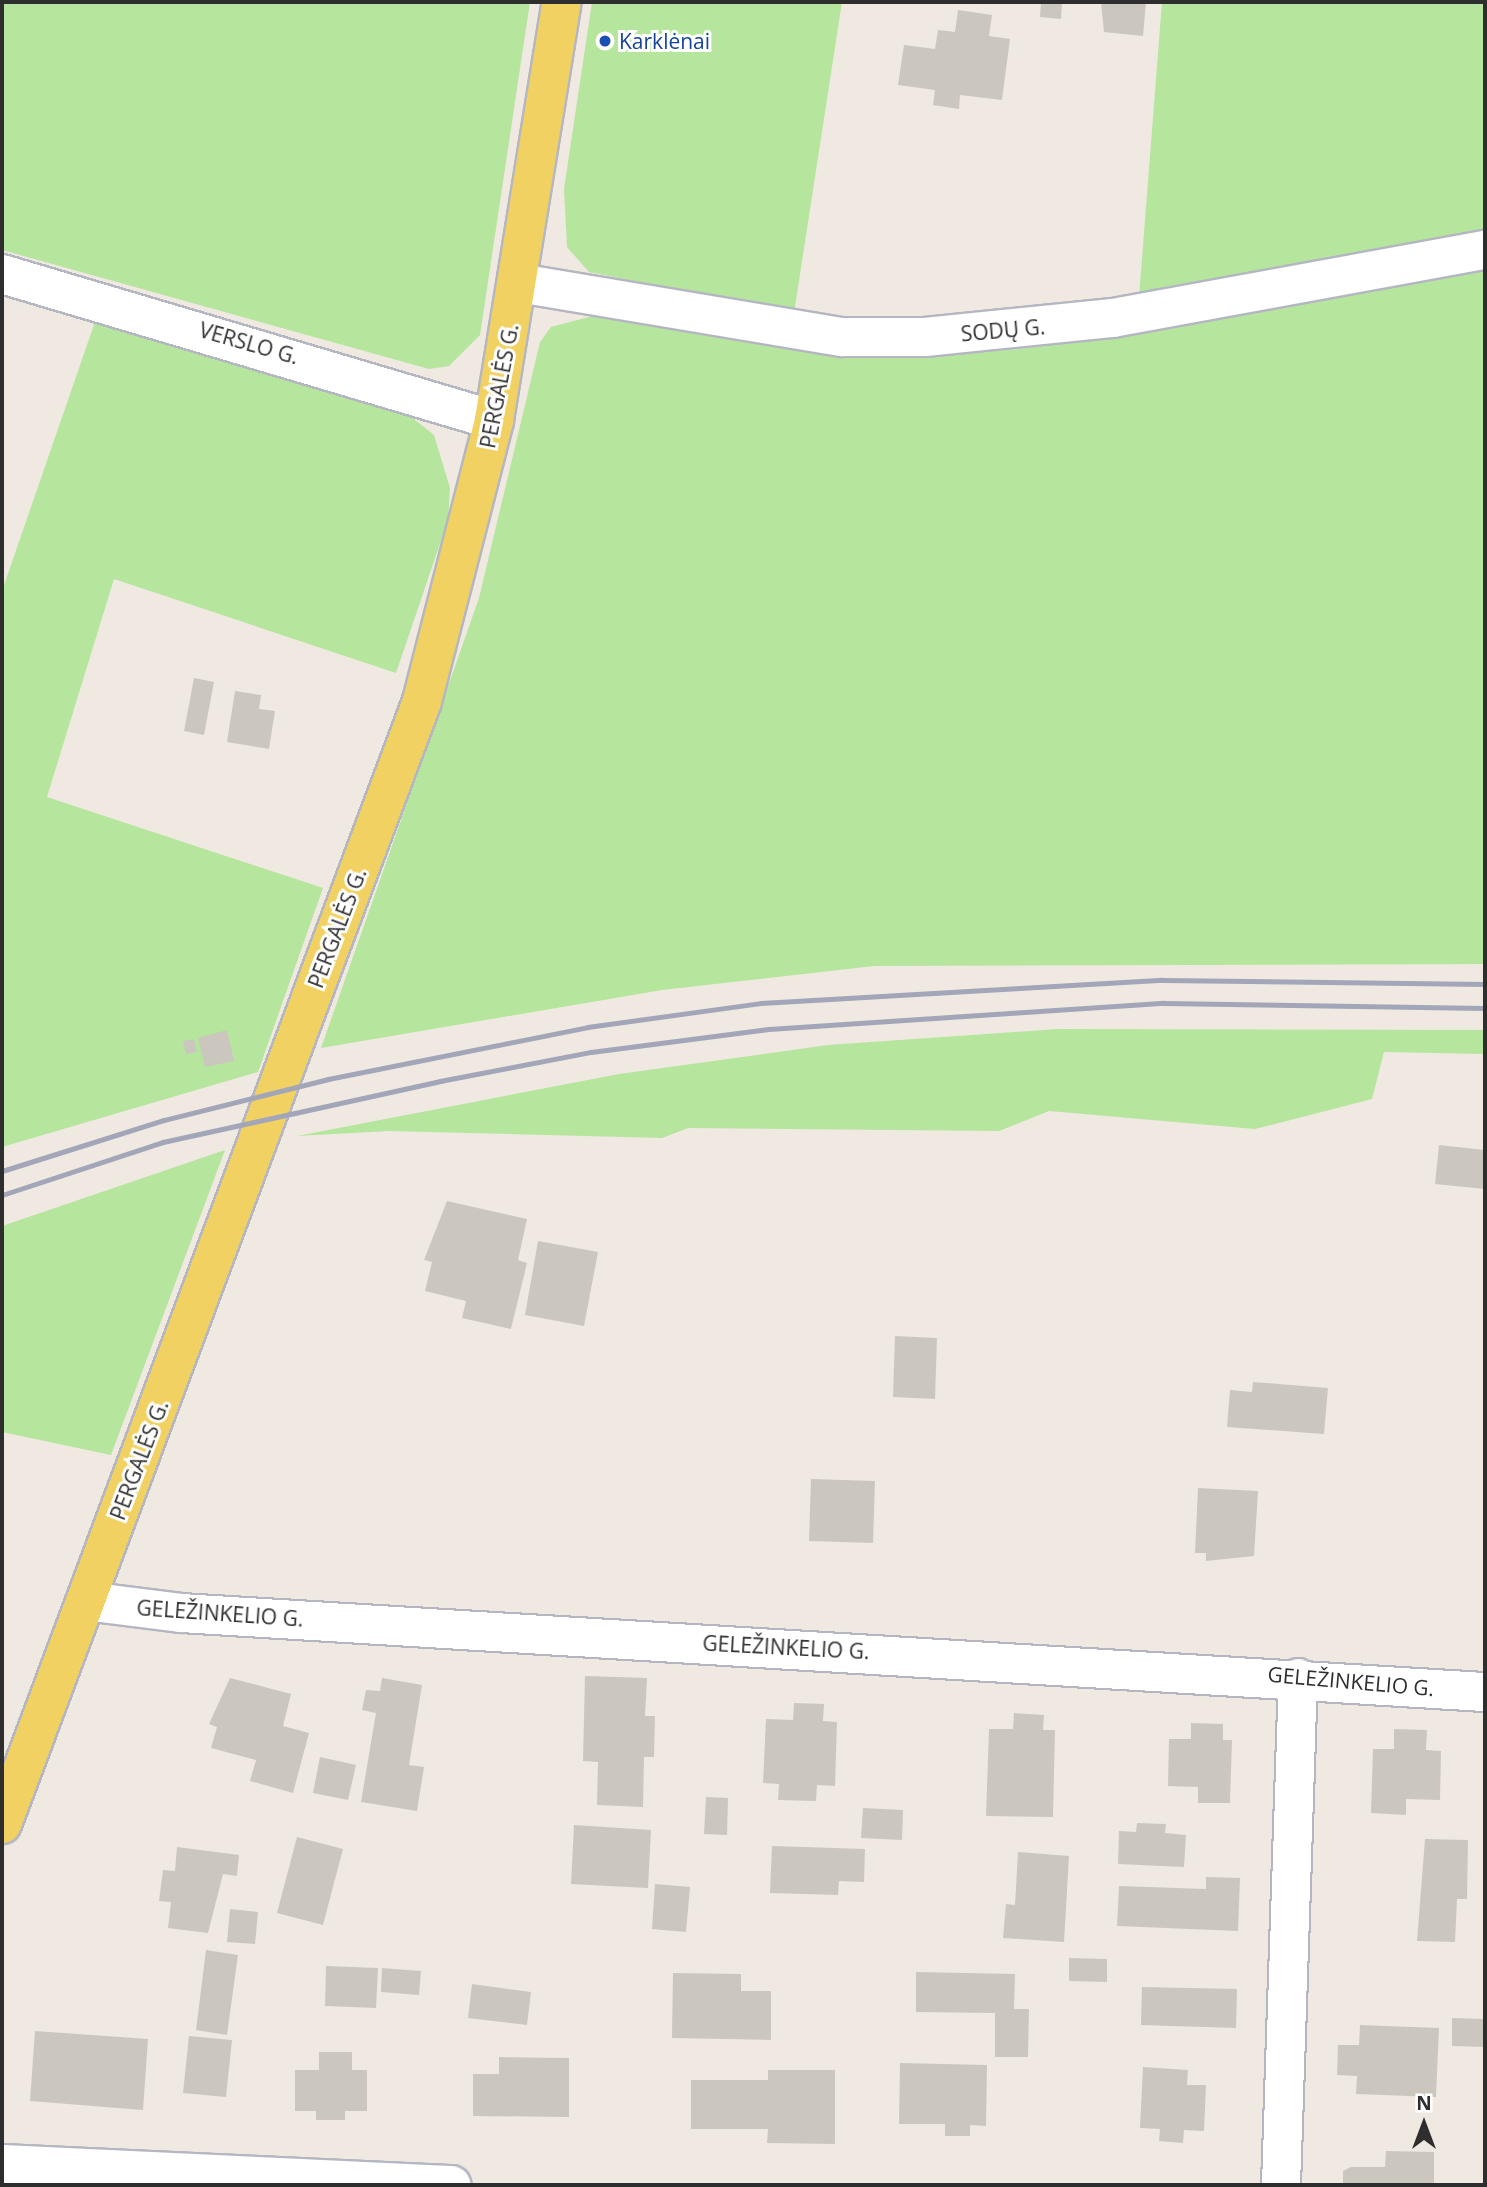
<!DOCTYPE html>
<html>
<head>
<meta charset="utf-8">
<style>
	body { margin:0 }
	#map { position:relative; width:1487px; height:2187px; overflow:hidden; background:#efe9e1; font-family:"Open Sans",sans-serif }
	div>[style] { position:absolute }
	[style*='--x'] { left:calc(var(--x)*1px); top:calc(var(--y)*1px); width:calc(var(--w)*1px); rotate:calc(var(--a)*1deg) }
	.green>* { inset:0; background:#b6e59e }
	.building>* { inset:0; background:#cbc7bf }
	.roads { filter:drop-shadow(2px 0 #b4b7c1) drop-shadow(-2px 0 #b4b7c1) drop-shadow(0 2px #b4b7c1) drop-shadow(0 -2px #b4b7c1) }
	.minor>* { height:38px; margin:-19px; padding:0 19px; transform-origin:19px; border-radius:19px; background:#fff }
	.major>* { height:38px; margin:-19px; padding:0 19px; transform-origin:19px; border-radius:19px; background:#f2d163 }
	.rail>* { height:5px; margin:-2.5px; padding:0 2.5px; transform-origin:2.5px; border-radius:2.5px; background:#a3a6b8 }
	.dots>* { width:19px; height:19px; translate:-50% -50%; box-sizing:border-box; border:4px solid #fff; border-radius:50% }
	span { translate:-50% -50%; white-space:nowrap; text-align:center; line-height:1.15; -webkit-text-stroke:6px #fff; paint-order:stroke }
	.transit-label { font-size:21px; color:#164399 }
	.left { translate:0 -50%; text-align:left }
	.street-label { font-size:21px; color:#2e2e2e }
	.frame { position:absolute; inset:0; border:4px solid #2e2e2e; pointer-events:none }
	.north { position:absolute; left:1389px; top:2089px; width:70px; height:70px; -webkit-text-stroke:5px #fff; paint-order:stroke; rotate:0deg; font-size:19px; font-weight:700; line-height:28px; text-align:center; color:#2e2e2e }
	.north::after { content:''; display:block; margin:auto; width:24px; height:32px; background:#2e2e2e; clip-path:polygon(50% 0,100% 100%,50% 72%,0 100%) }
</style>
</head>
<body>
<div id="map">
	<div class="green">
		<div style="clip-path:polygon(2px 2px,530px 2px,480px 335px,449px 366px,429px 369px,2px 250px)"></div>
		<div style="clip-path:polygon(592px 2px,842px 2px,794px 313px,589px 272px,567px 247px,564px 189px)"></div>
		<div style="clip-path:polygon(1162px 2px,1485px 2px,1485px 232px,1139px 297px)"></div>
		<div style="clip-path:polygon(1485px 267px,1485px 964px,874px 966px,662px 990px,321px 1048px,479px 598px,540px 342px,551px 327px,604px 313px,871px 354px,939px 355px,1020px 349px)"></div>
		<div style="clip-path:polygon(98px 313px,395px 404px,434px 435px,450px 488px,448px 520px,396px 673px,114px 579px,47px 797px,323px 888px,258px 1072px,2px 1147px,2px 591px)"></div>
		<div style="clip-path:polygon(1058px 1029px,1485px 1030px,1485px 1054px,1384px 1052px,1372px 1099px,1255px 1129px,1049px 1111px,999px 1131px,688px 1128px,662px 1138px,389px 1131px,297px 1136px,619px 1074px,828px 1045px)"></div>
		<div style="clip-path:polygon(225px 1150px,111px 1455px,2px 1432px,2px 1226px)"></div>
	</div>
	<div class="building">
		<div style="clip-path:polygon(1041px 2px,1062px 2px,1061px 19px,1040px 17px)"></div>
		<div style="clip-path:polygon(1146px 2px,1143px 36px,1104px 32px,1101px 2px)"></div>
		<div style="clip-path:polygon(958px 10px,992px 15px,989px 36px,1010px 39px,1002px 100px,960px 95px,959px 109px,933px 105px,935px 90px,898px 85px,904px 45px,935px 49px,938px 30px,955px 32px)"></div>
		<div style="clip-path:polygon(194px 678px,214px 682px,204px 735px,184px 731px)"></div>
		<div style="clip-path:polygon(235px 691px,261px 695px,259px 709px,275px 711px,269px 749px,227px 742px)"></div>
		<div style="clip-path:polygon(227px 1030px,234px 1061px,205px 1067px,198px 1038px)"></div>
		<div style="clip-path:polygon(194px 1039px,197px 1052px,186px 1054px,183px 1041px)"></div>
		<div style="clip-path:polygon(1439px 1145px,1485px 1150px,1485px 1189px,1435px 1184px)"></div>
		<div style="clip-path:polygon(447px 1201px,527px 1219px,518px 1260px,527px 1263px,511px 1329px,462px 1318px,466px 1301px,425px 1291px,432px 1262px,424px 1260px)"></div>
		<div style="clip-path:polygon(538px 1241px,598px 1252px,584px 1326px,525px 1315px)"></div>
		<div style="clip-path:polygon(895px 1336px,937px 1338px,935px 1399px,893px 1397px)"></div>
		<div style="clip-path:polygon(1253px 1382px,1328px 1388px,1324px 1434px,1227px 1427px,1230px 1390px,1252px 1392px)"></div>
		<div style="clip-path:polygon(811px 1479px,875px 1481px,873px 1543px,809px 1541px)"></div>
		<div style="clip-path:polygon(1198px 1488px,1258px 1491px,1254px 1556px,1206px 1561px,1206px 1553px,1195px 1553px)"></div>
		<div style="clip-path:polygon(585px 1676px,647px 1678px,645px 1716px,655px 1716px,654px 1757px,644px 1757px,643px 1807px,597px 1805px,598px 1762px,583px 1761px)"></div>
		<div style="clip-path:polygon(230px 1678px,291px 1694px,283px 1726px,309px 1733px,293px 1793px,250px 1781px,256px 1760px,211px 1748px,217px 1727px,209px 1724px)"></div>
		<div style="clip-path:polygon(382px 1678px,422px 1685px,409px 1765px,424px 1767px,417px 1811px,361px 1802px,376px 1713px,362px 1710px,366px 1690px,380px 1691px)"></div>
		<div style="clip-path:polygon(794px 1703px,824px 1704px,823px 1721px,837px 1722px,835px 1786px,817px 1785px,816px 1801px,778px 1800px,779px 1784px,763px 1783px,766px 1719px,793px 1720px)"></div>
		<div style="clip-path:polygon(1014px 1713px,1044px 1715px,1043px 1730px,1055px 1730px,1053px 1817px,986px 1816px,989px 1729px,1013px 1729px)"></div>
		<div style="clip-path:polygon(1191px 1723px,1223px 1724px,1223px 1740px,1232px 1740px,1230px 1803px,1198px 1803px,1198px 1787px,1168px 1786px,1169px 1739px,1191px 1739px)"></div>
		<div style="clip-path:polygon(1394px 1729px,1427px 1730px,1426px 1750px,1441px 1751px,1440px 1800px,1406px 1799px,1406px 1815px,1371px 1813px,1373px 1749px,1394px 1749px)"></div>
		<div style="clip-path:polygon(320px 1757px,356px 1765px,348px 1800px,313px 1793px)"></div>
		<div style="clip-path:polygon(706px 1797px,728px 1798px,727px 1835px,704px 1834px)"></div>
		<div style="clip-path:polygon(863px 1808px,903px 1810px,902px 1840px,861px 1838px)"></div>
		<div style="clip-path:polygon(1137px 1823px,1166px 1824px,1165px 1833px,1186px 1835px,1184px 1867px,1118px 1864px,1119px 1831px,1136px 1832px)"></div>
		<div style="clip-path:polygon(574px 1825px,651px 1830px,648px 1888px,571px 1884px)"></div>
		<div style="clip-path:polygon(297px 1837px,343px 1849px,323px 1925px,277px 1913px)"></div>
		<div style="clip-path:polygon(1425px 1839px,1468px 1840px,1467px 1899px,1457px 1899px,1455px 1942px,1417px 1941px)"></div>
		<div style="clip-path:polygon(772px 1846px,865px 1849px,864px 1882px,839px 1881px,838px 1895px,770px 1893px)"></div>
		<div style="clip-path:polygon(177px 1847px,239px 1855px,237px 1876px,223px 1874px,208px 1933px,168px 1928px,171px 1902px,159px 1901px,163px 1870px,175px 1871px)"></div>
		<div style="clip-path:polygon(1018px 1852px,1069px 1856px,1064px 1942px,1003px 1938px,1006px 1904px,1015px 1905px)"></div>
		<div style="clip-path:polygon(1206px 1877px,1240px 1878px,1238px 1931px,1117px 1926px,1119px 1886px,1206px 1889px)"></div>
		<div style="clip-path:polygon(655px 1884px,690px 1887px,686px 1932px,652px 1929px)"></div>
		<div style="clip-path:polygon(230px 1909px,258px 1912px,255px 1944px,227px 1942px)"></div>
		<div style="clip-path:polygon(206px 1950px,238px 1955px,227px 2035px,196px 2030px)"></div>
		<div style="clip-path:polygon(1069px 1958px,1107px 1959px,1107px 1982px,1069px 1981px)"></div>
		<div style="clip-path:polygon(326px 1966px,378px 1968px,376px 2008px,325px 2006px)"></div>
		<div style="clip-path:polygon(382px 1968px,421px 1971px,419px 1995px,381px 1992px)"></div>
		<div style="clip-path:polygon(916px 1972px,1015px 1974px,1014px 2009px,1029px 2009px,1028px 2057px,995px 2057px,995px 2013px,916px 2012px)"></div>
		<div style="clip-path:polygon(673px 1973px,741px 1974px,741px 1991px,771px 1991px,771px 2040px,672px 2038px)"></div>
		<div style="clip-path:polygon(472px 1984px,531px 1992px,527px 2025px,468px 2018px)"></div>
		<div style="clip-path:polygon(1142px 1987px,1237px 1989px,1236px 2028px,1141px 2025px)"></div>
		<div style="clip-path:polygon(1452px 2018px,1485px 2019px,1485px 2047px,1452px 2046px)"></div>
		<div style="clip-path:polygon(1360px 2025px,1439px 2028px,1436px 2097px,1356px 2094px,1357px 2076px,1337px 2075px,1338px 2045px,1359px 2045px)"></div>
		<div style="clip-path:polygon(35px 2031px,148px 2039px,143px 2110px,30px 2101px)"></div>
		<div style="clip-path:polygon(189px 2036px,232px 2040px,226px 2097px,183px 2093px)"></div>
		<div style="clip-path:polygon(319px 2052px,352px 2052px,352px 2070px,367px 2070px,367px 2111px,345px 2111px,345px 2120px,316px 2120px,316px 2111px,295px 2111px,295px 2070px,319px 2070px)"></div>
		<div style="clip-path:polygon(499px 2057px,569px 2058px,569px 2117px,473px 2116px,473px 2074px,499px 2074px)"></div>
		<div style="clip-path:polygon(900px 2063px,987px 2065px,986px 2126px,970px 2125px,970px 2136px,945px 2136px,945px 2124px,899px 2124px)"></div>
		<div style="clip-path:polygon(1143px 2067px,1188px 2070px,1187px 2085px,1206px 2085px,1204px 2131px,1184px 2130px,1183px 2143px,1159px 2141px,1160px 2129px,1140px 2128px)"></div>
		<div style="clip-path:polygon(768px 2070px,835px 2070px,835px 2144px,767px 2143px,768px 2129px,691px 2129px,691px 2080px,768px 2080px)"></div>
		<div style="clip-path:polygon(1386px 2151px,1434px 2152px,1434px 2185px,1343px 2185px,1343px 2171px,1351px 2167px,1385px 2167px)"></div>
	</div>
	<div class="roads">
		<div class="minor">
			<div style="--x:2;--y:274;--w:513;--a:16.53"></div>
			<div style="--x:519;--y:283;--w:328;--a:9.5"></div>
			<div style="--x:843;--y:337;--w:82;--a:0"></div>
			<div style="--x:925;--y:337;--w:189;--a:-5.8"></div>
			<div style="--x:1113;--y:318;--w:378;--a:-10.4"></div>
			<div style="--x:86;--y:1601;--w:96;--a:7.2"></div>
			<div style="--x:181;--y:1613;--w:1306;--a:3.47"></div>
			<div style="--x:2;--y:2164;--w:450;--a:2.7"></div>
			<div style="--x:1281;--y:2185;--w:507;--a:-88.08"></div>
		</div>
		<div class="major">
			<div style="--x:2;--y:1824;--w:1199;--a:-69.49"></div>
			<div style="--x:422;--y:701;--w:290;--a:-75.6"></div>
			<div style="--x:494;--y:420;--w:423;--a:-80.8"></div>
		</div>
	</div>
	<div class="rail">
		<div style="--x:2;--y:1171;--w:170;--a:-17.5"></div>
		<div style="--x:164;--y:1120;--w:169;--a:-14"></div>
		<div style="--x:328;--y:1079;--w:265;--a:-11.3"></div>
		<div style="--x:588;--y:1027;--w:175;--a:-7.9"></div>
		<div style="--x:761;--y:1003;--w:402;--a:-3.3"></div>
		<div style="--x:1162;--y:980;--w:323;--a:0.7"></div>
		<div style="--x:2;--y:1195;--w:169;--a:-18.2"></div>
		<div style="--x:163;--y:1142;--w:284;--a:-12.4"></div>
		<div style="--x:440;--y:1081;--w:154;--a:-10.9"></div>
		<div style="--x:591;--y:1052;--w:179;--a:-7.4"></div>
		<div style="--x:769;--y:1029;--w:396;--a:-3.8"></div>
		<div style="--x:1164;--y:1003;--w:321;--a:0.9"></div>
	</div>
	<div class="dots">
		<div style="left:605px;top:41px;background:#1a4fb4"></div>
	</div>
	<div class="transit-label">
		<span class="left" style="left:619px;top:41px">Karklėnai</span>
	</div>
	<div class="street-label">
		<span style="left:1003px;top:330px;rotate:-5deg">SODŲ G.</span>
		<span style="left:249px;top:343px;rotate:16deg">VERSLO G.</span>
		<span style="left:499px;top:386px;rotate:-79deg">PERGALĖS G.</span>
		<span style="left:337px;top:928px;rotate:-69deg">PERGALĖS G.</span>
		<span style="left:139px;top:1460px;rotate:-69deg">PERGALĖS G.</span>
		<span style="left:220px;top:1613px;rotate:4deg">GELEŽINKELIO G.</span>
		<span style="left:786px;top:1647px;rotate:3deg">GELEŽINKELIO G.</span>
		<span style="left:1351px;top:1681px;rotate:5deg">GELEŽINKELIO G.</span>
	</div>
	<div class="frame"></div>
	<div class="north">N</div>
</div>
</body>
</html>
